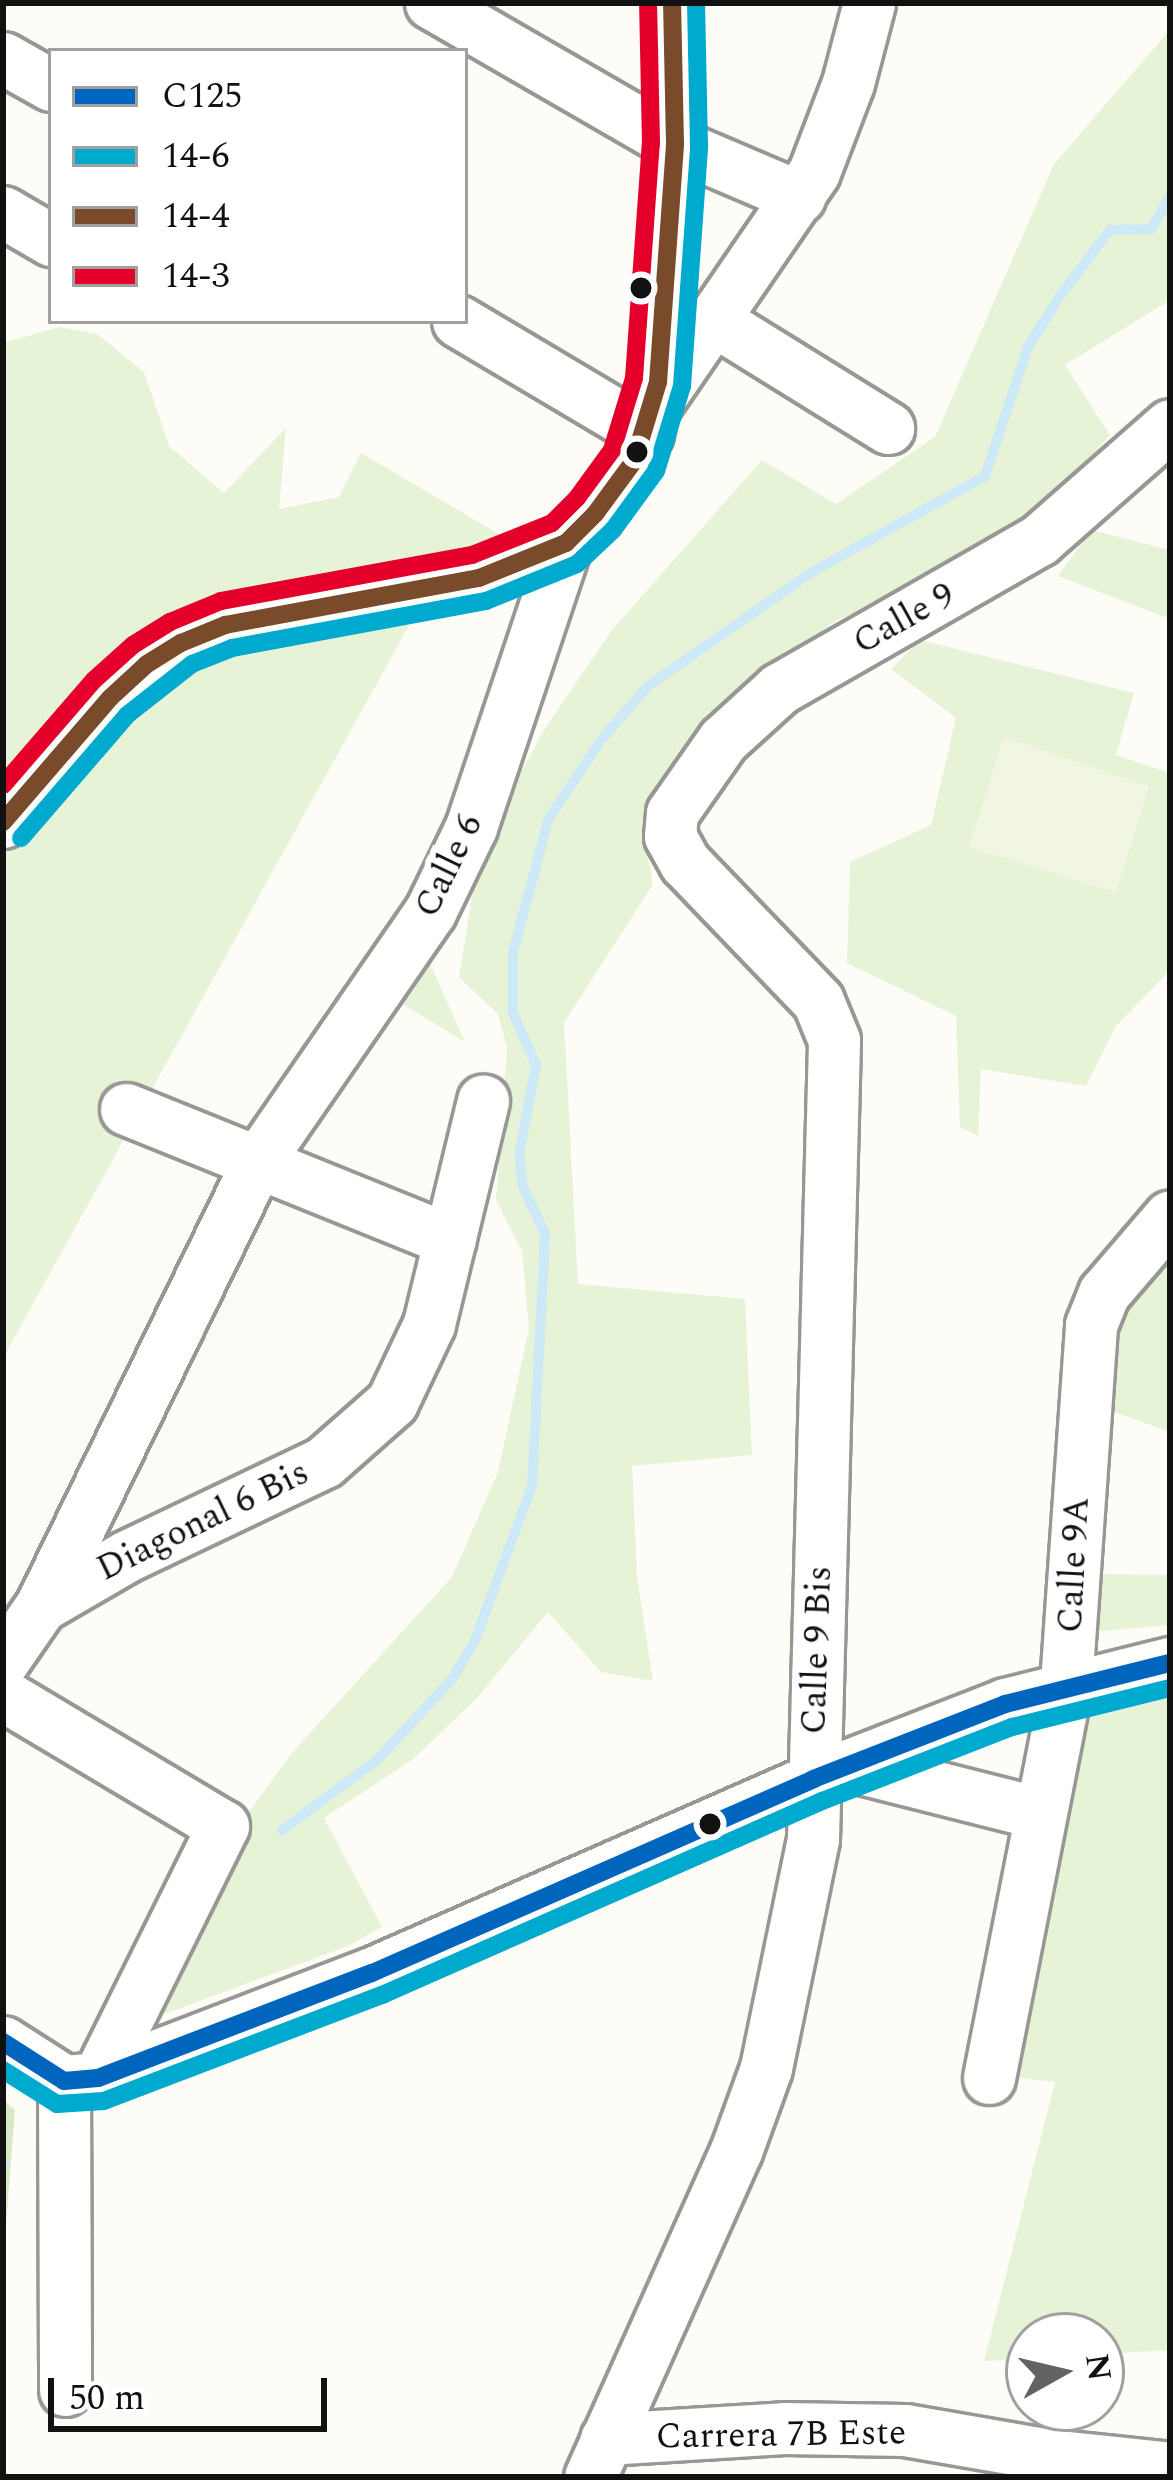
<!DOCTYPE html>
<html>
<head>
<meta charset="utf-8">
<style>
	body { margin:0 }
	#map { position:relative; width:1173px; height:2480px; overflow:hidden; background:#fdfcf7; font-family:Spectral,serif }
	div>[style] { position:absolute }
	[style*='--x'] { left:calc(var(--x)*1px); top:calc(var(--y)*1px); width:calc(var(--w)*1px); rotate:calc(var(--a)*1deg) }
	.green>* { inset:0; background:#e7f3d7 }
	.forest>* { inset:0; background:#d8eac5 }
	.pitch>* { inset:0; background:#f0f6e1 }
	.stream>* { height:10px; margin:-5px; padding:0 5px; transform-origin:5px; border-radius:5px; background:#cde8f7 }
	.roads { filter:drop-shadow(3px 0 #979795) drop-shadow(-3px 0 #979795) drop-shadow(0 3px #979795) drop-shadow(0 -3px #979795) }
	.minor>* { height:51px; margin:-25.5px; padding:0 25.5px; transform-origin:25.5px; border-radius:25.5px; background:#fffffe }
	.bus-1>* { height:18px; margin:-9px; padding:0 9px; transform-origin:9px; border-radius:9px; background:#0065bd }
	.bus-2>* { height:18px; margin:-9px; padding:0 9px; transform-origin:9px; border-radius:9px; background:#00a9ce }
	.bus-3>* { height:18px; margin:-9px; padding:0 9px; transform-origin:9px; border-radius:9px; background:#7a4b2a }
	.bus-4>* { height:18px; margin:-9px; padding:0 9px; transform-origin:9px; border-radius:9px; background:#e4002b }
	.dots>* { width:33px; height:33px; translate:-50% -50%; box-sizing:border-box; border:6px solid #fff; border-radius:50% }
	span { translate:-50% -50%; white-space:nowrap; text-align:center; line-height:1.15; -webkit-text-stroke:12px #fff; paint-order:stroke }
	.street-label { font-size:36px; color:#111 }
	.frame { position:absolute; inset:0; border:6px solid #111; pointer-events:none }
	.legend { position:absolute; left:48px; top:48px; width:420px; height:276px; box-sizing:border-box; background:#fff; border:3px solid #a0a0a0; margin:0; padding:15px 21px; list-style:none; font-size:36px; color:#111 }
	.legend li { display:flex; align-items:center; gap:24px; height:60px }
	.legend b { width:60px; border:3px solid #a0a0a0 }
	.north { position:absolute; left:1005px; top:2312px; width:120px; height:120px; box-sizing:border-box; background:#fff; border:3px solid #a0a0a0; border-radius:50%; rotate:82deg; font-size:33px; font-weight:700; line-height:48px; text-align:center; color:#111 }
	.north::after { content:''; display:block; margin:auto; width:42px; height:54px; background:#646362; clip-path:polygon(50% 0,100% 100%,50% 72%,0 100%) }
	.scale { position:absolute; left:48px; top:2378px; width:279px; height:54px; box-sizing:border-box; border:6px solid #111; border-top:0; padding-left:15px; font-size:36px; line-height:42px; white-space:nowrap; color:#111; -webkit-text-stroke:9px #fff; paint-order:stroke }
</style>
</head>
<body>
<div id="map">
	<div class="green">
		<div style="clip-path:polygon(1170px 30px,1170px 300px,1065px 365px,1110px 435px,1049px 505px,913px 589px,835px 621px,722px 705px,669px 767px,645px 841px,653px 884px,564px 1023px,578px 1284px,745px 1299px,752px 1455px,632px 1466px,637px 1577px,653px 1681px,601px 1672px,548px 1612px,476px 1699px,413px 1759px,324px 1818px,382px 1927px,348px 1946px,151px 2019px,239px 1826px,291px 1754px,452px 1577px,498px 1472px,529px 1329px,522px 1251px,496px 1200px,507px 1048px,498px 1014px,459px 977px,480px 847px,544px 730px,612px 630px,762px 460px,836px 504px,935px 437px,1054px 164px)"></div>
		<div style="clip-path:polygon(59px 327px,97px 334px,144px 372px,169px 446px,224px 493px,286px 428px,279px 509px,339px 497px,361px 453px,504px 537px,470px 558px,323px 577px,198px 612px,3px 797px,3px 343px)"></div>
		<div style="clip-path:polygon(1091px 530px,1170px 550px,1170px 619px,1058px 576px)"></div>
		<div style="clip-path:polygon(417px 611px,3px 1358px,3px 853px,146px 696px,213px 659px,312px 627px)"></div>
		<div style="clip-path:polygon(920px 640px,1134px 693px,1116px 755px,1170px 773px,1170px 970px,1116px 1026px,1086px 1086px,981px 1069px,978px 1136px,960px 1127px,956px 1016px,847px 963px,850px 862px,931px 825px,956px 718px,891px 669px)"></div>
		<div style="clip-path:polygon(427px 957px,465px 1042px,396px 1000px)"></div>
		<div style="clip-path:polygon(1170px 1249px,1170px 1432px,1109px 1410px,1118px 1308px)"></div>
		<div style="clip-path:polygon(1095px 1574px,1170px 1575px,1170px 1625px,1091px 1632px)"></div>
		<div style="clip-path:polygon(1170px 1689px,1170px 2350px,1101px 2354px,1101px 2336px,1029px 2336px,1029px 2359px,984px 2361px,1055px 2082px,1006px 2076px,1085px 1711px)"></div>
	</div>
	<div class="forest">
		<div style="clip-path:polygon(3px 2099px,15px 2110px,3px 2262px)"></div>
	</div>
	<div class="pitch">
		<div style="clip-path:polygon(1004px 737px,1149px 786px,1116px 892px,969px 847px)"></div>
	</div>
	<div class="stream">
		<div style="--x:282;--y:1830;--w:117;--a:-36.3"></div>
		<div style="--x:376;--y:1761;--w:113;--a:-47.1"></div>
		<div style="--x:453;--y:1678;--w:44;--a:-59.9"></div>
		<div style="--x:475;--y:1640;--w:164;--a:-69.7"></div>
		<div style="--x:532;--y:1486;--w:252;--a:-87"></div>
		<div style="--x:545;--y:1234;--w:52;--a:-115.1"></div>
		<div style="--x:523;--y:1187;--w:32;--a:-97"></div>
		<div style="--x:519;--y:1155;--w:92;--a:-79.3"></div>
		<div style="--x:536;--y:1065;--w:57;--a:-113.9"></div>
		<div style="--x:513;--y:1013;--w:61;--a:-90"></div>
		<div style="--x:513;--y:952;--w:139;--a:-75"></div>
		<div style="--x:549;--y:818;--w:94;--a:-56.3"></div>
		<div style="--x:601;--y:740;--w:72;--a:-49"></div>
		<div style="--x:648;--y:686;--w:200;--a:-34.8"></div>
		<div style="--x:812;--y:572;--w:198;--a:-29"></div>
		<div style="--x:985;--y:476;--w:136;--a:-71.6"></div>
		<div style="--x:1028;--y:347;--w:60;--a:-57.9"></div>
		<div style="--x:1060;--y:296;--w:83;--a:-52.9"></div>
		<div style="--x:1110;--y:230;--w:41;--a:-1.4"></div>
		<div style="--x:1151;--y:229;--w:38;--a:-60"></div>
		<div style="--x:3;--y:2166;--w:3;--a:-72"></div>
	</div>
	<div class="roads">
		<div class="minor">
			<div style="--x:431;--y:3;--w:282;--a:30"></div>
			<div style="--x:675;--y:144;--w:135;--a:23.1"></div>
			<div style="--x:3;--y:58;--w:55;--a:29.4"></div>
			<div style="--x:3;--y:212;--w:56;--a:30.3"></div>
			<div style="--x:714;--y:320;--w:205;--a:31.8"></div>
			<div style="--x:458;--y:321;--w:220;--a:30.7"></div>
			<div style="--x:658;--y:400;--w:276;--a:-55.6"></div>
			<div style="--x:814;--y:172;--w:95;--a:-69.1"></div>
			<div style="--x:848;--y:83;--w:83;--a:-75.3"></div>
			<div style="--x:3;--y:822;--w:164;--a:-49.2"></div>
			<div style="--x:110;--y:698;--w:50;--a:-42.6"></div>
			<div style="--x:147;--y:664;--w:40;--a:-32"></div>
			<div style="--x:181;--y:643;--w:48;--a:-22.2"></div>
			<div style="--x:225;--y:625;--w:258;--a:-10.5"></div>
			<div style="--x:479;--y:578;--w:94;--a:-21.9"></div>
			<div style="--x:126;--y:1109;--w:349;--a:22"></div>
			<div style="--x:41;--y:1606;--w:99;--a:-30.2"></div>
			<div style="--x:127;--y:1556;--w:218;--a:-25.5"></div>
			<div style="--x:324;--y:1462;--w:91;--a:-41.4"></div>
			<div style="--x:392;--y:1402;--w:86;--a:-64.6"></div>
			<div style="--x:429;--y:1324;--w:230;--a:-76.4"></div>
			<div style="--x:3;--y:1661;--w:67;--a:-55.4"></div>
			<div style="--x:41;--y:1606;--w:495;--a:-64"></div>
			<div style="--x:258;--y:1161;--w:303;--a:-55.4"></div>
			<div style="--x:430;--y:912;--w:94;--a:-64.2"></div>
			<div style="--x:471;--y:827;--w:299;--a:-71.5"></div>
			<div style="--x:566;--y:543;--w:74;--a:-47.7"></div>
			<div style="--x:616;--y:488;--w:63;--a:-60.6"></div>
			<div style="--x:647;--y:433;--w:52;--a:-77.8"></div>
			<div style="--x:658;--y:382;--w:239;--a:-85.9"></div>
			<div style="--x:675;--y:144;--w:141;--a:-91.2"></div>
			<div style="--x:3;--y:1695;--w:256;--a:30.8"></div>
			<div style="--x:223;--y:1826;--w:281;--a:116.4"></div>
			<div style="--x:849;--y:1765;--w:196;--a:14.2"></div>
			<div style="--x:3;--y:2042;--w:72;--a:32.6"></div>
			<div style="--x:64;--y:2081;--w:34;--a:-5"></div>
			<div style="--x:98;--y:2078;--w:293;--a:-21"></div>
			<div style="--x:372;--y:1973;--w:482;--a:-23.7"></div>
			<div style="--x:813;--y:1779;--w:206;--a:-21.3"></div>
			<div style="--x:1005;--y:1704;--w:170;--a:-14"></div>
			<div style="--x:989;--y:2078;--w:401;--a:-78.9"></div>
			<div style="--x:1066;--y:1684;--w:360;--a:-86"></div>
			<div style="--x:1091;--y:1325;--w:35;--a:-68"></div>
			<div style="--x:1104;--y:1293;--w:101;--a:-49.4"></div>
			<div style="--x:64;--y:2081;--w:309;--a:89.8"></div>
			<div style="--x:606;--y:2439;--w:178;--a:-3.5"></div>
			<div style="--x:784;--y:2428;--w:121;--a:0.9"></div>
			<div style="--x:905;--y:2430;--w:146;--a:9.8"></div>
			<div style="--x:1049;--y:2455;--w:122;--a:6.1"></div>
			<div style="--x:590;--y:2477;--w:357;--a:-65.9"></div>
			<div style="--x:736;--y:2151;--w:88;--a:-70.1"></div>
			<div style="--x:766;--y:2068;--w:234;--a:-78.4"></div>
			<div style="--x:813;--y:1839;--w:799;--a:-88.49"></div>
			<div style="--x:834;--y:1040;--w:42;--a:-112.3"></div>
			<div style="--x:818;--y:1001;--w:192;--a:-133.9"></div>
			<div style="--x:685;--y:863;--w:31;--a:-119"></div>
			<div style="--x:670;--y:836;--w:23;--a:-85"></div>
			<div style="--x:672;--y:813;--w:89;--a:-55.1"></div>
			<div style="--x:723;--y:740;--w:76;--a:-42.3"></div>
			<div style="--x:779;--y:689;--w:300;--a:-29.8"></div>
			<div style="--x:1039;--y:540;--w:174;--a:-41.3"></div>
		</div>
	</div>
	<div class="bus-1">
		<div style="--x:3;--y:2042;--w:72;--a:32.6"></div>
		<div style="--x:64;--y:2081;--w:34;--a:-5"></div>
		<div style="--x:98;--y:2078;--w:293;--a:-21"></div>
		<div style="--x:372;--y:1973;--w:482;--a:-23.7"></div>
		<div style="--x:813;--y:1779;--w:206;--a:-21.3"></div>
		<div style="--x:1005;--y:1704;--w:170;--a:-14"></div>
	</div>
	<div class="bus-2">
		<div style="--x:21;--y:838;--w:162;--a:-49.2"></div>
		<div style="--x:127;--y:715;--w:83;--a:-38.1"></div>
		<div style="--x:192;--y:664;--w:43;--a:-21.8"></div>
		<div style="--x:232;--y:648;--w:258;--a:-10.5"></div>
		<div style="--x:486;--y:601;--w:98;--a:-22.1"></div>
		<div style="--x:577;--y:564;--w:50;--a:-43.4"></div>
		<div style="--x:613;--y:530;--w:73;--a:-53.9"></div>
		<div style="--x:656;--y:471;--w:89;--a:-73"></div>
		<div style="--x:682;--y:386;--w:241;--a:-85.9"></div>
		<div style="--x:699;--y:146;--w:143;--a:-91.2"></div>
		<div style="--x:3;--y:2070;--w:64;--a:32.2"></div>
		<div style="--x:57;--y:2104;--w:47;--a:-3.7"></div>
		<div style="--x:104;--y:2101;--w:298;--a:-20.9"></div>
		<div style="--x:382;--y:1995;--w:481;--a:-23.8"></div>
		<div style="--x:822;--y:1801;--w:204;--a:-21.3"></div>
		<div style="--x:1012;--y:1727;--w:163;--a:-13.9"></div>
	</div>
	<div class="bus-3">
		<div style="--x:3;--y:822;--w:164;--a:-49.2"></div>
		<div style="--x:110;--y:698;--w:50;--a:-42.6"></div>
		<div style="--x:147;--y:664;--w:40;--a:-32"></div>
		<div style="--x:181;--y:643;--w:48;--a:-22.2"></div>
		<div style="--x:225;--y:625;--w:258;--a:-10.5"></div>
		<div style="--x:479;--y:578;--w:94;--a:-21.9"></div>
		<div style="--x:566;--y:543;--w:41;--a:-45"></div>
		<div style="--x:595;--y:514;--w:66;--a:-53.7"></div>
		<div style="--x:634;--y:461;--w:83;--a:-73.1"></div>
		<div style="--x:658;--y:382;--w:239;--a:-85.9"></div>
		<div style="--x:675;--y:144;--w:141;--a:-91.2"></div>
	</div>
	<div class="bus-4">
		<div style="--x:3;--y:785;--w:139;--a:-49.1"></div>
		<div style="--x:94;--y:680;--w:52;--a:-41.9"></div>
		<div style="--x:133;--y:645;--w:44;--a:-31.9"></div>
		<div style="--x:170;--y:622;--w:55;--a:-22.4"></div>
		<div style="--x:221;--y:601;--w:255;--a:-10.4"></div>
		<div style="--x:472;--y:555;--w:86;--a:-21.8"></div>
		<div style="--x:552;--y:523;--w:35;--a:-45"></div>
		<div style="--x:577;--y:498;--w:59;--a:-53.9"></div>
		<div style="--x:612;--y:450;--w:75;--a:-73"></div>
		<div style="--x:634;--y:378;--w:236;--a:-85.9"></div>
		<div style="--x:651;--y:143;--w:139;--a:-91.2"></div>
	</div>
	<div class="dots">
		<div style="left:641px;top:288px;background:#111"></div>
		<div style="left:637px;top:452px;background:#111"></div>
		<div style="left:710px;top:1824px;background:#111"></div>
	</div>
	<div class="street-label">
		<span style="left:904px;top:619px;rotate:-29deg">Calle 9</span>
		<span style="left:449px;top:866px;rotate:-64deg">Calle 6</span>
		<span style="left:203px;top:1521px;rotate:-26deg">Diagonal 6 Bis</span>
		<span style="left:1074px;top:1565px;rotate:-87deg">Calle 9A</span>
		<span style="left:817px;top:1650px;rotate:-88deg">Calle 9 Bis</span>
		<span style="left:781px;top:2435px;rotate:-1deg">Carrera 7B Este</span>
	</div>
	<div class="frame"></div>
	<ul class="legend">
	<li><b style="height:15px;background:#0065bd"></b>C125</li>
	<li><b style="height:15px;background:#00a9ce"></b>14-6</li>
	<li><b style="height:15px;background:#7a4b2a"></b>14-4</li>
	<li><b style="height:15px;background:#e4002b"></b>14-3</li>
	</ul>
	<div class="north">N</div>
	<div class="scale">50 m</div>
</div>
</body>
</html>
